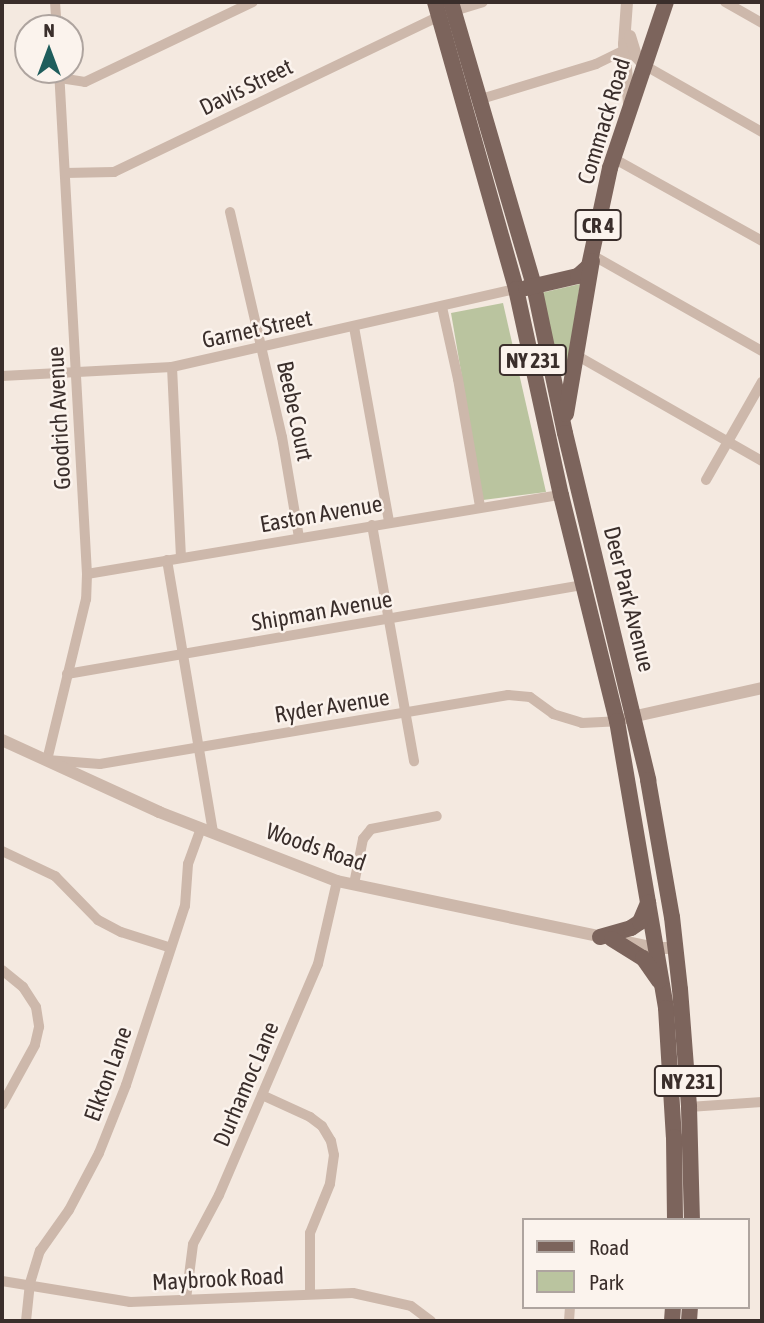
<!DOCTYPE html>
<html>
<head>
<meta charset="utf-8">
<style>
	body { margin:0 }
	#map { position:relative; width:764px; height:1323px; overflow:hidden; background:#f4e9e0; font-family:"Asap Condensed",sans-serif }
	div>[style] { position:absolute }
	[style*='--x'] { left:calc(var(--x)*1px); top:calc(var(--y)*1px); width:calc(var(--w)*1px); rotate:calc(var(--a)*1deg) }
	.green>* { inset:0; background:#bac49f }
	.minor>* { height:10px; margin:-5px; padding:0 5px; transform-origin:5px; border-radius:5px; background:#cdb8ab }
	.tertiary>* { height:12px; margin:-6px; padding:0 6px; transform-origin:6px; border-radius:6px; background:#cdb8ab }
	.primary>* { height:16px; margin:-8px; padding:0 8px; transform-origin:8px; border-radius:8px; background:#7c645c }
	span { translate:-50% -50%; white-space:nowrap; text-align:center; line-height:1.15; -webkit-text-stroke:5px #fbf3ed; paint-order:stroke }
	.shield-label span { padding:2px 5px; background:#fbf3ed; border:2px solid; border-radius:5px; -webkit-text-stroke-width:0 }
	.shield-label { font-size:21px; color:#3a2e2b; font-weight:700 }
	.street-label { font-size:23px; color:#3a2e2b }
	.frame { position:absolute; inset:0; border:4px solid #3a2e2b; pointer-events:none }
	.legend { position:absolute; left:522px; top:1218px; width:228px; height:91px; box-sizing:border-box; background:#fbf3ed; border:2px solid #aea49f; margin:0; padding:9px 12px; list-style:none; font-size:21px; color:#3a2e2b }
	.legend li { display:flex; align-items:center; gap:14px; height:35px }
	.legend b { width:35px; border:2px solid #aea49f }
	.north { position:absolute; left:14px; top:14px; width:70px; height:70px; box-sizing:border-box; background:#fbf3ed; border:2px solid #aea49f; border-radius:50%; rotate:0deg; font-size:19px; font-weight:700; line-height:28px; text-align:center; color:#3a2e2b }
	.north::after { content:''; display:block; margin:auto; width:24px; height:32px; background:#1f5d5c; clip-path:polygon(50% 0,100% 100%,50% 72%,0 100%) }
</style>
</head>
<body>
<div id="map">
	<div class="green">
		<div style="clip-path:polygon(580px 284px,566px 375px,560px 376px,541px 293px)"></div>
		<div style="clip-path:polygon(503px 303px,546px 492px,483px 500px,451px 313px)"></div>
	</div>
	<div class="minor">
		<div style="--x:55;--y:2;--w:26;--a:86"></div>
		<div style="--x:725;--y:2;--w:43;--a:29.6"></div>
		<div style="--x:454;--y:11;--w:30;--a:-17"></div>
		<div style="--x:644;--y:65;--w:136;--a:29.6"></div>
		<div style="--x:59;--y:70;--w:505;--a:86.82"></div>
		<div style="--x:87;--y:574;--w:25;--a:92"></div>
		<div style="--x:86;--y:599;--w:166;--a:103.6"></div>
		<div style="--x:47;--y:760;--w:53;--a:4.3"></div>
		<div style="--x:100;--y:764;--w:414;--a:-9.6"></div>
		<div style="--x:508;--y:695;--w:22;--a:5"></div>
		<div style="--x:530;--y:697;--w:29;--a:36"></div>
		<div style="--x:553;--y:714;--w:30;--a:17"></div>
		<div style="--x:582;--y:723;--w:35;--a:-3"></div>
		<div style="--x:60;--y:78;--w:25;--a:9"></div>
		<div style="--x:85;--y:82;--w:186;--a:-25.5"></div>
		<div style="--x:481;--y:99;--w:120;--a:-16.9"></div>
		<div style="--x:596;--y:64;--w:32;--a:-26"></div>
		<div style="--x:613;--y:158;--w:171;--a:29.1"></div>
		<div style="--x:65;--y:173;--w:49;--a:-1.2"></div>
		<div style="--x:114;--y:172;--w:361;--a:-25.6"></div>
		<div style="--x:230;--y:212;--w:231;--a:77"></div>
		<div style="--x:282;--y:437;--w:101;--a:80.4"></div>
		<div style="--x:592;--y:255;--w:195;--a:29.5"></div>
		<div style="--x:442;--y:307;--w:74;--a:77.5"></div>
		<div style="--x:458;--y:379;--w:130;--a:80.2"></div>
		<div style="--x:354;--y:327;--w:198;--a:79.8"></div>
		<div style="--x:576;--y:355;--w:214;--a:29.7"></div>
		<div style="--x:172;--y:367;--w:191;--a:87.3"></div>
		<div style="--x:2;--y:376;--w:170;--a:-3"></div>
		<div style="--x:172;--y:367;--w:353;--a:-12.8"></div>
		<div style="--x:706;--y:480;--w:113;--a:-60.3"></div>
		<div style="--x:372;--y:525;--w:240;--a:79.9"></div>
		<div style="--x:167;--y:560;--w:277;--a:80.4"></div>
		<div style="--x:87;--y:574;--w:481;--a:-9.5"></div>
		<div style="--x:67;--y:674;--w:524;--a:-9.79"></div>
		<div style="--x:2;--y:851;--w:59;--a:25.3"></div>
		<div style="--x:55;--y:876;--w:62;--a:45.7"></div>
		<div style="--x:98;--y:920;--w:26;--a:28"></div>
		<div style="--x:121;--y:932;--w:52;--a:17.7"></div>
		<div style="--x:354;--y:884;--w:46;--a:-78.7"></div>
		<div style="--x:363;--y:839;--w:13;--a:-51"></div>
		<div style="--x:371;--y:829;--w:67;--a:-11.1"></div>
		<div style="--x:2;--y:970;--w:27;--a:39"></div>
		<div style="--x:23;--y:987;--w:24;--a:57"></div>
		<div style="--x:36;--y:1007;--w:20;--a:81"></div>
		<div style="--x:39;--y:1027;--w:18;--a:103"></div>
		<div style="--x:35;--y:1045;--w:68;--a:118.8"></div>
		<div style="--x:262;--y:1095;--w:53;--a:24.6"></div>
		<div style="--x:310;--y:1117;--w:15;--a:37"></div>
		<div style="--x:322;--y:1126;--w:17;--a:59"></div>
		<div style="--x:331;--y:1141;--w:14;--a:78"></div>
		<div style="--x:334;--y:1155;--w:29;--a:98"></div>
		<div style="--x:330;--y:1184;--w:53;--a:112.2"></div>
		<div style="--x:310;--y:1233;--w:61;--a:90"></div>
		<div style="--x:689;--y:1107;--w:73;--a:-3.9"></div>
		<div style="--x:2;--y:1281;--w:130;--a:9.3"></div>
		<div style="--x:130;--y:1302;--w:223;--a:-2.3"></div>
		<div style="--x:353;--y:1293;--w:59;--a:12.6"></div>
		<div style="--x:411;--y:1306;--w:25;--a:37"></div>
		<div style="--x:186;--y:1299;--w:55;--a:-82.7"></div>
		<div style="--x:193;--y:1244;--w:55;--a:-62"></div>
		<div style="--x:219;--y:1195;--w:251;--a:-66.8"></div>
		<div style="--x:318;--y:964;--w:85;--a:-77.1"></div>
		<div style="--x:26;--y:1321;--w:38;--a:-84"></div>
		<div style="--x:30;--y:1283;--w:34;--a:-73"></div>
		<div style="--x:40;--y:1251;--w:50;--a:-54.7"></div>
		<div style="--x:69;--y:1210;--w:64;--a:-62.2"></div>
		<div style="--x:99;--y:1153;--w:73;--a:-68.3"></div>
		<div style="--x:126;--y:1085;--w:188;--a:-71.8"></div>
		<div style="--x:185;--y:906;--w:42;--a:-85.9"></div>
		<div style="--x:188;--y:864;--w:38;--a:-70"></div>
		<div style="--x:569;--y:1321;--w:14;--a:-86"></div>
	</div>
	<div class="tertiary">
		<div style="--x:627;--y:2;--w:42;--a:94.1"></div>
		<div style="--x:624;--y:44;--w:60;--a:85.2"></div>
		<div style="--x:630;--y:36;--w:21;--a:73"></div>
		<div style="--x:636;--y:56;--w:12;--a:48"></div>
		<div style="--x:627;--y:718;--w:138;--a:-12.5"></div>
		<div style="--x:2;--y:740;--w:173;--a:24.6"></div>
		<div style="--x:159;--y:812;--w:191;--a:21.2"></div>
		<div style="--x:337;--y:881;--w:326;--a:11.9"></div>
		<div style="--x:656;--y:948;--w:19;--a:0"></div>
	</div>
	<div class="primary">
		<div style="--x:435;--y:2;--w:298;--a:74.2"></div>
		<div style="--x:516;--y:289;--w:211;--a:77.7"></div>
		<div style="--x:561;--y:495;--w:233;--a:76.1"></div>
		<div style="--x:617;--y:721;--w:291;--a:80.3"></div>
		<div style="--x:666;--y:1008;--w:129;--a:86.5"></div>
		<div style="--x:674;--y:1137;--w:83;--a:89.3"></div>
		<div style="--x:451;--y:2;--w:296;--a:73.7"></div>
		<div style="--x:534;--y:286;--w:150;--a:78.1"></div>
		<div style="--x:565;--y:433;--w:357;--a:76.5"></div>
		<div style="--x:648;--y:780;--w:139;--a:80.1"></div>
		<div style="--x:672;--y:917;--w:72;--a:83.7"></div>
		<div style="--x:680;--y:989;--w:118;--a:85.6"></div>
		<div style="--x:689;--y:1107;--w:113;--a:88.5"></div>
		<div style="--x:526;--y:288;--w:53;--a:-13"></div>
		<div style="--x:578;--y:276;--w:15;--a:-42"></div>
		<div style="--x:589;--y:266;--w:100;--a:-77.9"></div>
		<div style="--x:610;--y:168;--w:175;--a:-71.4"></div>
		<div style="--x:566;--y:414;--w:155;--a:-80.4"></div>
		<div style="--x:600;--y:937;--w:32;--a:-16"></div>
		<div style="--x:631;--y:928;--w:11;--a:-34"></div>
		<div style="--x:640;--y:922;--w:21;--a:-67"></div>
		<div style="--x:612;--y:939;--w:36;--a:32"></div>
		<div style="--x:643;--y:958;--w:28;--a:55"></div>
		<div style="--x:672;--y:1321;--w:14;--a:-86"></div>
		<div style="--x:689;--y:1321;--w:14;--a:-86"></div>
	</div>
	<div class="shield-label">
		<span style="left:598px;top:225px">CR 4</span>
		<span style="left:533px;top:360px">NY 231</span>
		<span style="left:688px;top:1081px">NY 231</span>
	</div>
	<div class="street-label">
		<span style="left:246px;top:87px;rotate:-26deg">Davis Street</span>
		<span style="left:604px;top:121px;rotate:-73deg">Commack Road</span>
		<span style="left:257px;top:329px;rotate:-12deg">Garnet Street</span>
		<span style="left:295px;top:411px;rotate:78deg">Beebe Court</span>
		<span style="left:59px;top:418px;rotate:-93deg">Goodrich Avenue</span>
		<span style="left:321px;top:514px;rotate:-10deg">Easton Avenue</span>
		<span style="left:629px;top:599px;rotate:76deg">Deer Park Avenue</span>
		<span style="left:322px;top:611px;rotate:-10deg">Shipman Avenue</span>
		<span style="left:332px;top:706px;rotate:-9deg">Ryder Avenue</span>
		<span style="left:316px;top:847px;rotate:19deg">Woods Road</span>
		<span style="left:108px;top:1074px;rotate:-70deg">Elkton Lane</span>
		<span style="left:246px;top:1084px;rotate:-67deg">Durhamoc Lane</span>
		<span style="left:218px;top:1279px;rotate:-3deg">Maybrook Road</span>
	</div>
	<div class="frame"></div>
	<ul class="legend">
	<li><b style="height:9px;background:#7c645c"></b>Road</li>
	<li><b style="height:19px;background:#bac49f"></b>Park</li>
	</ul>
	<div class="north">N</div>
</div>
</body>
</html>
